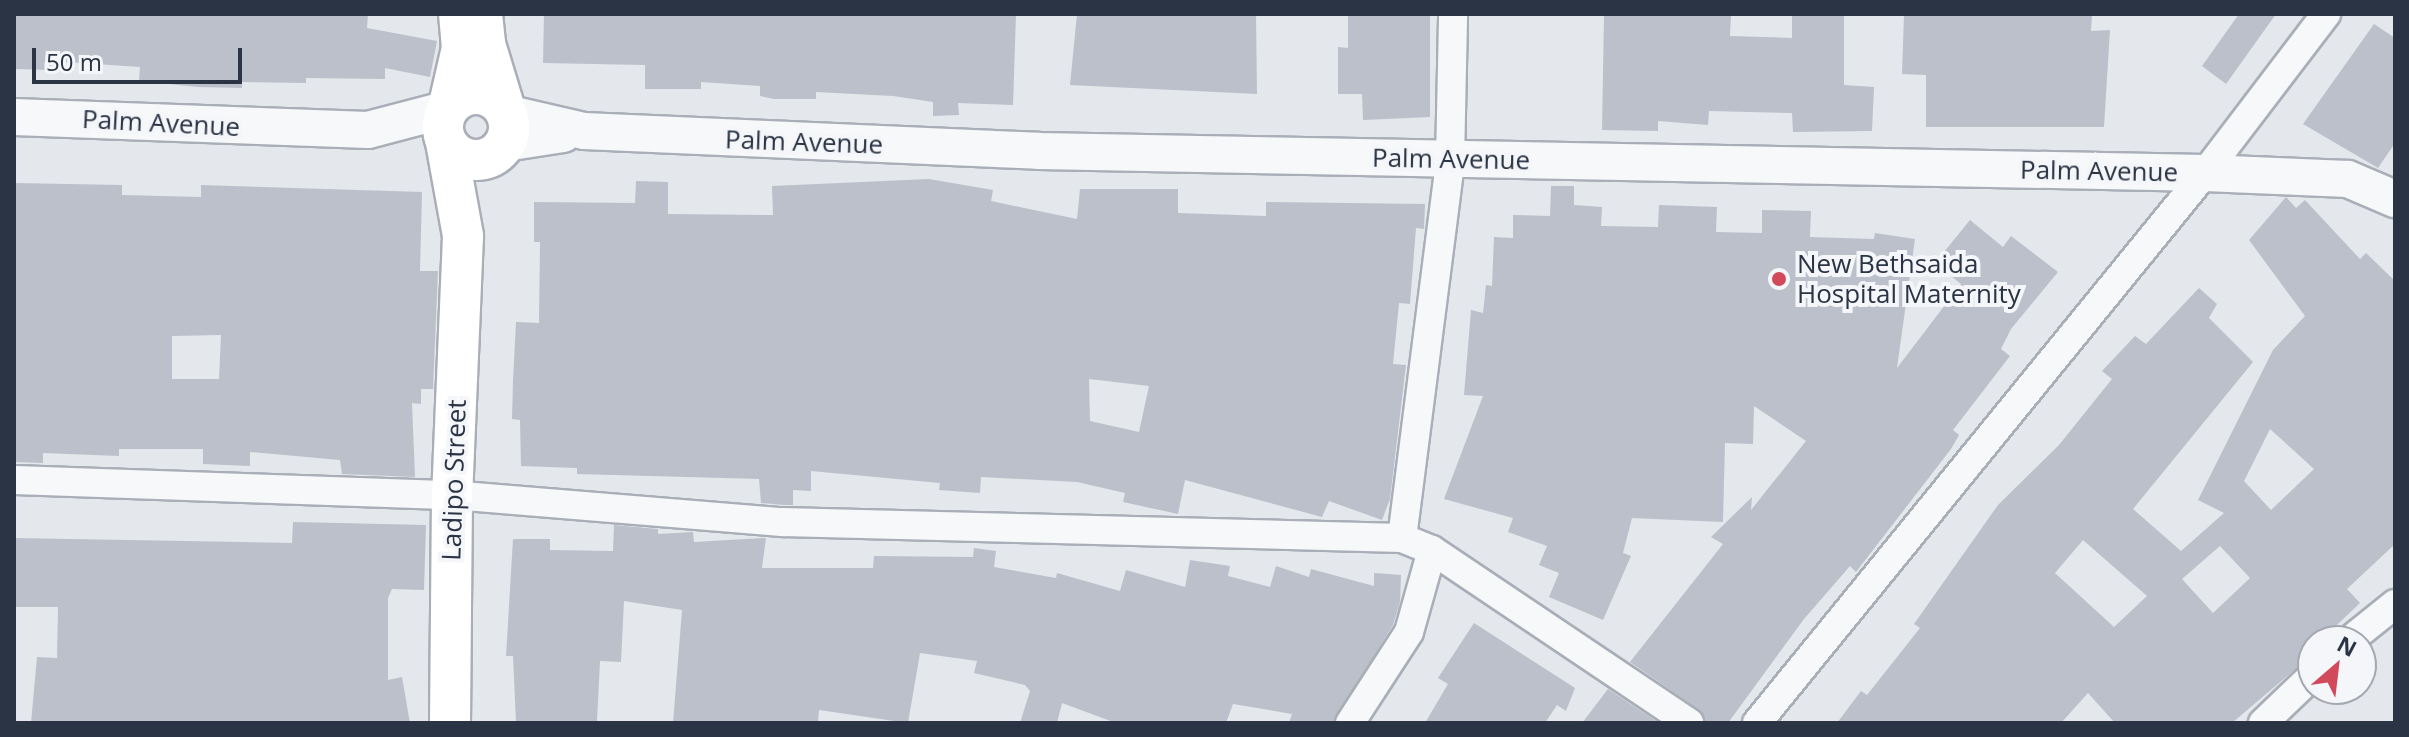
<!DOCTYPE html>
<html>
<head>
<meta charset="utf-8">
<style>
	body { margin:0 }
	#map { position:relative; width:2409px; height:737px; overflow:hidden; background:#e4e7ec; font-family:"Open Sans",sans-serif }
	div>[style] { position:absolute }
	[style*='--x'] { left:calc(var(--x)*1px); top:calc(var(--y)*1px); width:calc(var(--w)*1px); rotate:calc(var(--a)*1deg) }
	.building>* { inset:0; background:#bbc0ca }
	.roads { filter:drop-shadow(2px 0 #a9aeb7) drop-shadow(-2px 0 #a9aeb7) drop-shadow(0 2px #a9aeb7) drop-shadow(0 -2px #a9aeb7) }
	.minor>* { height:28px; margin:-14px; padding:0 14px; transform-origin:14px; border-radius:14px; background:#f7f8fa }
	.tertiary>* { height:36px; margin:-18px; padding:0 18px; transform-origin:18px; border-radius:18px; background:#f7f8fa }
	.secondary>* { height:40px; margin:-20px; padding:0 20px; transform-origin:20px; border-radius:20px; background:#fff }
	.secondary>.ring { margin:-20px; padding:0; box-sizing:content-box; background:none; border:40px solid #fff; border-radius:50% }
	.dots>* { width:22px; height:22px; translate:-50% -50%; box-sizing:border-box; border:4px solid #f4f6f9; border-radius:50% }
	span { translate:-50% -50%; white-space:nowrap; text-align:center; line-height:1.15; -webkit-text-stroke:8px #f4f6f9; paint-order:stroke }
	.street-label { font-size:26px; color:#2b3445 }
	.poi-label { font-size:26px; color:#2b3445 }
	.left { translate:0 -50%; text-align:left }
	.frame { position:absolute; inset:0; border:16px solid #2b3445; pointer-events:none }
	.north { position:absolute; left:2297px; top:625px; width:80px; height:80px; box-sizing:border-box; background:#f4f6f9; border:2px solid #a4a8b1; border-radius:50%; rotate:28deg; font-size:22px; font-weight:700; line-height:32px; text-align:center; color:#2b3445 }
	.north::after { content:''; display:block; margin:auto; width:28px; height:36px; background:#d1495b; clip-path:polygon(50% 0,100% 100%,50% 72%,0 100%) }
	.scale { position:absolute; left:32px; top:48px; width:210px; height:36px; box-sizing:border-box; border:4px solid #2b3445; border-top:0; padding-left:10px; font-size:24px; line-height:28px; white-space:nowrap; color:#2b3445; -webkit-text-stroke:6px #f4f6f9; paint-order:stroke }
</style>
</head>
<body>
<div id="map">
	<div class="building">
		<div style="clip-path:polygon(14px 14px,368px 14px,367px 28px,437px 41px,430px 77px,385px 68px,385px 79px,306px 78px,306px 83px,242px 82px,242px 88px,198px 87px,139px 81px,140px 67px,51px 61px,51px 70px,14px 69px)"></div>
		<div style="clip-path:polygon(544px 14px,1016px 14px,1013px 105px,958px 103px,959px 115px,933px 116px,933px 102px,893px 96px,816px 92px,816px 99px,774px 99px,760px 96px,760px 86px,701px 82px,701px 89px,645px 89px,645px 65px,543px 63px)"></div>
		<div style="clip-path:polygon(1077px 14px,1256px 14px,1257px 94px,1070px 85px)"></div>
		<div style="clip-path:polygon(1348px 14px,1430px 14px,1430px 117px,1363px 120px,1362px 94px,1338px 94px,1338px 47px,1348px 48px)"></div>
		<div style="clip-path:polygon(1604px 14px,1731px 14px,1730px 36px,1792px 38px,1792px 14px,1844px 14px,1844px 85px,1874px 87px,1872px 131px,1793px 132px,1792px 113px,1709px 111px,1708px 125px,1658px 121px,1658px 131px,1602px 130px)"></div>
		<div style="clip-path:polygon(1904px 14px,2092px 14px,2091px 31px,2110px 30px,2104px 127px,1926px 127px,1926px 75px,1902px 74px)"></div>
		<div style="clip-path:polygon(2239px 14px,2276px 14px,2226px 84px,2202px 66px)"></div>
		<div style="clip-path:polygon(2374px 24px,2395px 38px,2395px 143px,2378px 168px,2303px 124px)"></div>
		<div style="clip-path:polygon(evenodd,929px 179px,993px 190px,991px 201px,1077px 219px,1080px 189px,1178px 189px,1178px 213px,1266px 216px,1266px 202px,1425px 204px,1424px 229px,1416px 228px,1410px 304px,1399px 303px,1393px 364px,1406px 365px,1390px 499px,1382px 520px,1329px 501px,1322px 517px,1185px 480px,1178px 514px,1123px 502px,1125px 493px,1077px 482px,981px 477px,980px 493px,939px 490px,940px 483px,811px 471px,811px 491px,793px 490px,793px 505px,784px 505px,761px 503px,759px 479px,577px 474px,577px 468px,521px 466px,520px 420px,512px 419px,513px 381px,516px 322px,539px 323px,540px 242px,534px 242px,534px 202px,635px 203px,636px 181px,668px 182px,668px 214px,773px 215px,772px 186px,929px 179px,1089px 379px,1149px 386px,1139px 432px,1090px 421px,1089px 379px)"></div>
		<div style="clip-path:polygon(evenodd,14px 183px,122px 185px,122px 195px,201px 197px,201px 185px,422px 192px,420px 271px,438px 271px,433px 389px,421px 389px,421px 404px,412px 403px,415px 477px,342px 474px,340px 460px,250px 452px,250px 466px,203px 464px,203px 449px,119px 449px,119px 456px,43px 453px,43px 463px,14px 462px,14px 183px,221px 335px,219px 379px,172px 379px,172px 336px,221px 335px)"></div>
		<div style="clip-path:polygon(1551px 186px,1574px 186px,1574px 205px,1602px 207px,1601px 226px,1658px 227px,1659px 205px,1717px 207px,1716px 232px,1762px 233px,1762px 210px,1811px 211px,1810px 237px,1874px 239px,1875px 233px,1915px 239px,1897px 368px,1961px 284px,1935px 263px,1970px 220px,2003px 247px,2011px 236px,2058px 272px,2011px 329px,2001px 349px,2010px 356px,1953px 430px,1959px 435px,1951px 449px,1856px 572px,1850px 566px,1804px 619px,1728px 723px,1706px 723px,1698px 709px,1630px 662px,1723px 544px,1711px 537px,1752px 497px,1751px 510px,1806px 441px,1754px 406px,1753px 444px,1725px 443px,1723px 522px,1632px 518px,1623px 553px,1631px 556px,1603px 620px,1549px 597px,1559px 573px,1539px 565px,1547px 546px,1508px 532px,1513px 518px,1444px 499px,1483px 396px,1464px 395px,1471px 310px,1483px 313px,1486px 285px,1492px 286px,1494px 237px,1513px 238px,1513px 215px,1550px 216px)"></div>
		<div style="clip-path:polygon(evenodd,2286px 197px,2296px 208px,2305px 200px,2360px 259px,2366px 253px,2395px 281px,2395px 544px,2347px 589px,2360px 603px,2320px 641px,2313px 641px,2313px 654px,2232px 723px,2115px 723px,2088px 693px,2061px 723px,1837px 723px,1861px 691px,1867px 695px,1920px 628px,1914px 624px,1998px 505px,2059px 445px,2112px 379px,2102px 371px,2135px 336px,2146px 344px,2199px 288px,2217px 304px,2209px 318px,2253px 362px,2133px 509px,2181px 551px,2224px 513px,2198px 500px,2273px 350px,2305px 316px,2249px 240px,2286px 197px,2270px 429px,2314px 469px,2271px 510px,2244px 481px,2270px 429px,2286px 197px,2083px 540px,2147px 596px,2114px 627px,2055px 573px,2083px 540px,2286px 197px,2220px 546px,2250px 578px,2213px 613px,2182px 579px,2220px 546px)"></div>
		<div style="clip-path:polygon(293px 522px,426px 525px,424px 590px,392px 589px,388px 598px,388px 680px,402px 677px,410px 723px,31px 723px,37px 657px,57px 658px,58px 607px,14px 607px,14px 538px,292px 543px)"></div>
		<div style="clip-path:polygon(614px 525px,658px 529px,658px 534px,693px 532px,694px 542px,766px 538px,762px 568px,873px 568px,874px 556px,973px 557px,974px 548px,996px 551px,994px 567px,1056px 578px,1057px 573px,1120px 591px,1126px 570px,1185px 587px,1190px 560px,1230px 566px,1228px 576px,1270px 587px,1276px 566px,1309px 577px,1311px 569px,1374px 586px,1374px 573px,1401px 575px,1400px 602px,1393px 625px,1333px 723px,1289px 723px,1292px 714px,1233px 704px,1226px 723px,1116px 723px,1062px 703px,1057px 723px,1020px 723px,1030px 691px,1025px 685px,974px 673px,977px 661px,920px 653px,908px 723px,819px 710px,818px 723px,673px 723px,682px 610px,624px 601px,621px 662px,600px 661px,597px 721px,516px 723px,513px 656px,506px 656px,513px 539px,550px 539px,550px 550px,613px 551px)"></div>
		<div style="clip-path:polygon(1474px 623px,1575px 688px,1566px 711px,1557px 705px,1545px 723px,1425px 723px,1448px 684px,1438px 678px)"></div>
		<div style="clip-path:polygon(1608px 689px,1659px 723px,1582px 723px)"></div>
	</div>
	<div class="roads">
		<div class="minor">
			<div style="--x:14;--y:480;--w:438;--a:2"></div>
			<div style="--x:452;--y:495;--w:332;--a:4.7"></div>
			<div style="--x:783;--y:522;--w:619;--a:1.48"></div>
			<div style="--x:1402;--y:538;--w:32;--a:22"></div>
			<div style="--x:1432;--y:550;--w:310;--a:33.9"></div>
			<div style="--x:1402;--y:538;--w:379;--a:-82.7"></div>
			<div style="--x:1450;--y:162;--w:148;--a:-88.8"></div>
			<div style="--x:2349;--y:641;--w:59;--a:-38.8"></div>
			<div style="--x:1350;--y:723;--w:108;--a:-57"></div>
			<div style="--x:1409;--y:632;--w:85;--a:-74.3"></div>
			<div style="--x:1757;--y:723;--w:709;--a:-50.84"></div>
			<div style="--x:2205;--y:173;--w:200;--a:-52.7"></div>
			<div style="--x:2263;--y:723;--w:69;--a:-43.8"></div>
		</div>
		<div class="tertiary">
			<div style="--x:506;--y:113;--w:80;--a:13"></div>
			<div style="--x:584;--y:131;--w:455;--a:2.5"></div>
			<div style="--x:1039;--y:151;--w:1166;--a:1.08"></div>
			<div style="--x:2205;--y:173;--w:143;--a:2.4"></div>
			<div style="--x:2348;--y:179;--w:51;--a:23.1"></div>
			<div style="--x:14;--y:117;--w:354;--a:2.1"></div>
			<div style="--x:368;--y:130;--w:83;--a:-14.7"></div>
			<div style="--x:505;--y:143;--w:59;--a:-8.8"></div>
		</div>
		<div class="secondary">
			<div style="--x:482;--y:14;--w:30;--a:84"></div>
			<div style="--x:485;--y:44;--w:72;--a:73.1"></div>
			<div class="ring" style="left:443px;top:94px;width:26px;height:26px"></div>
			<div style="--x:448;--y:109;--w:63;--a:-77.1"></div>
			<div style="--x:462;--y:48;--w:34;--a:-95"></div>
			<div style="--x:446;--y:142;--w:96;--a:79.7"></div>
			<div style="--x:463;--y:236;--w:259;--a:92.4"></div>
			<div style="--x:452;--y:495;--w:228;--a:90.5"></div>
		</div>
	</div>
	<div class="dots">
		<div style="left:1779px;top:279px;background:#d1495b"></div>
	</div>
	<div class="street-label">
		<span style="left:161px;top:123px;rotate:3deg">Palm Avenue</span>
		<span style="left:804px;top:142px;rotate:2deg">Palm Avenue</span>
		<span style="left:1451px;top:159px;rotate:1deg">Palm Avenue</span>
		<span style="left:2099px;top:171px;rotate:1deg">Palm Avenue</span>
		<span style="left:454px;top:480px;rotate:-88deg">Ladipo Street</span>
	</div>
	<div class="poi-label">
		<span class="left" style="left:1797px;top:279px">New Bethsaida<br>Hospital Maternity</span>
	</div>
	<div class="frame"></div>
	<div class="north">N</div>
	<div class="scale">50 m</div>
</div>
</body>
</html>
